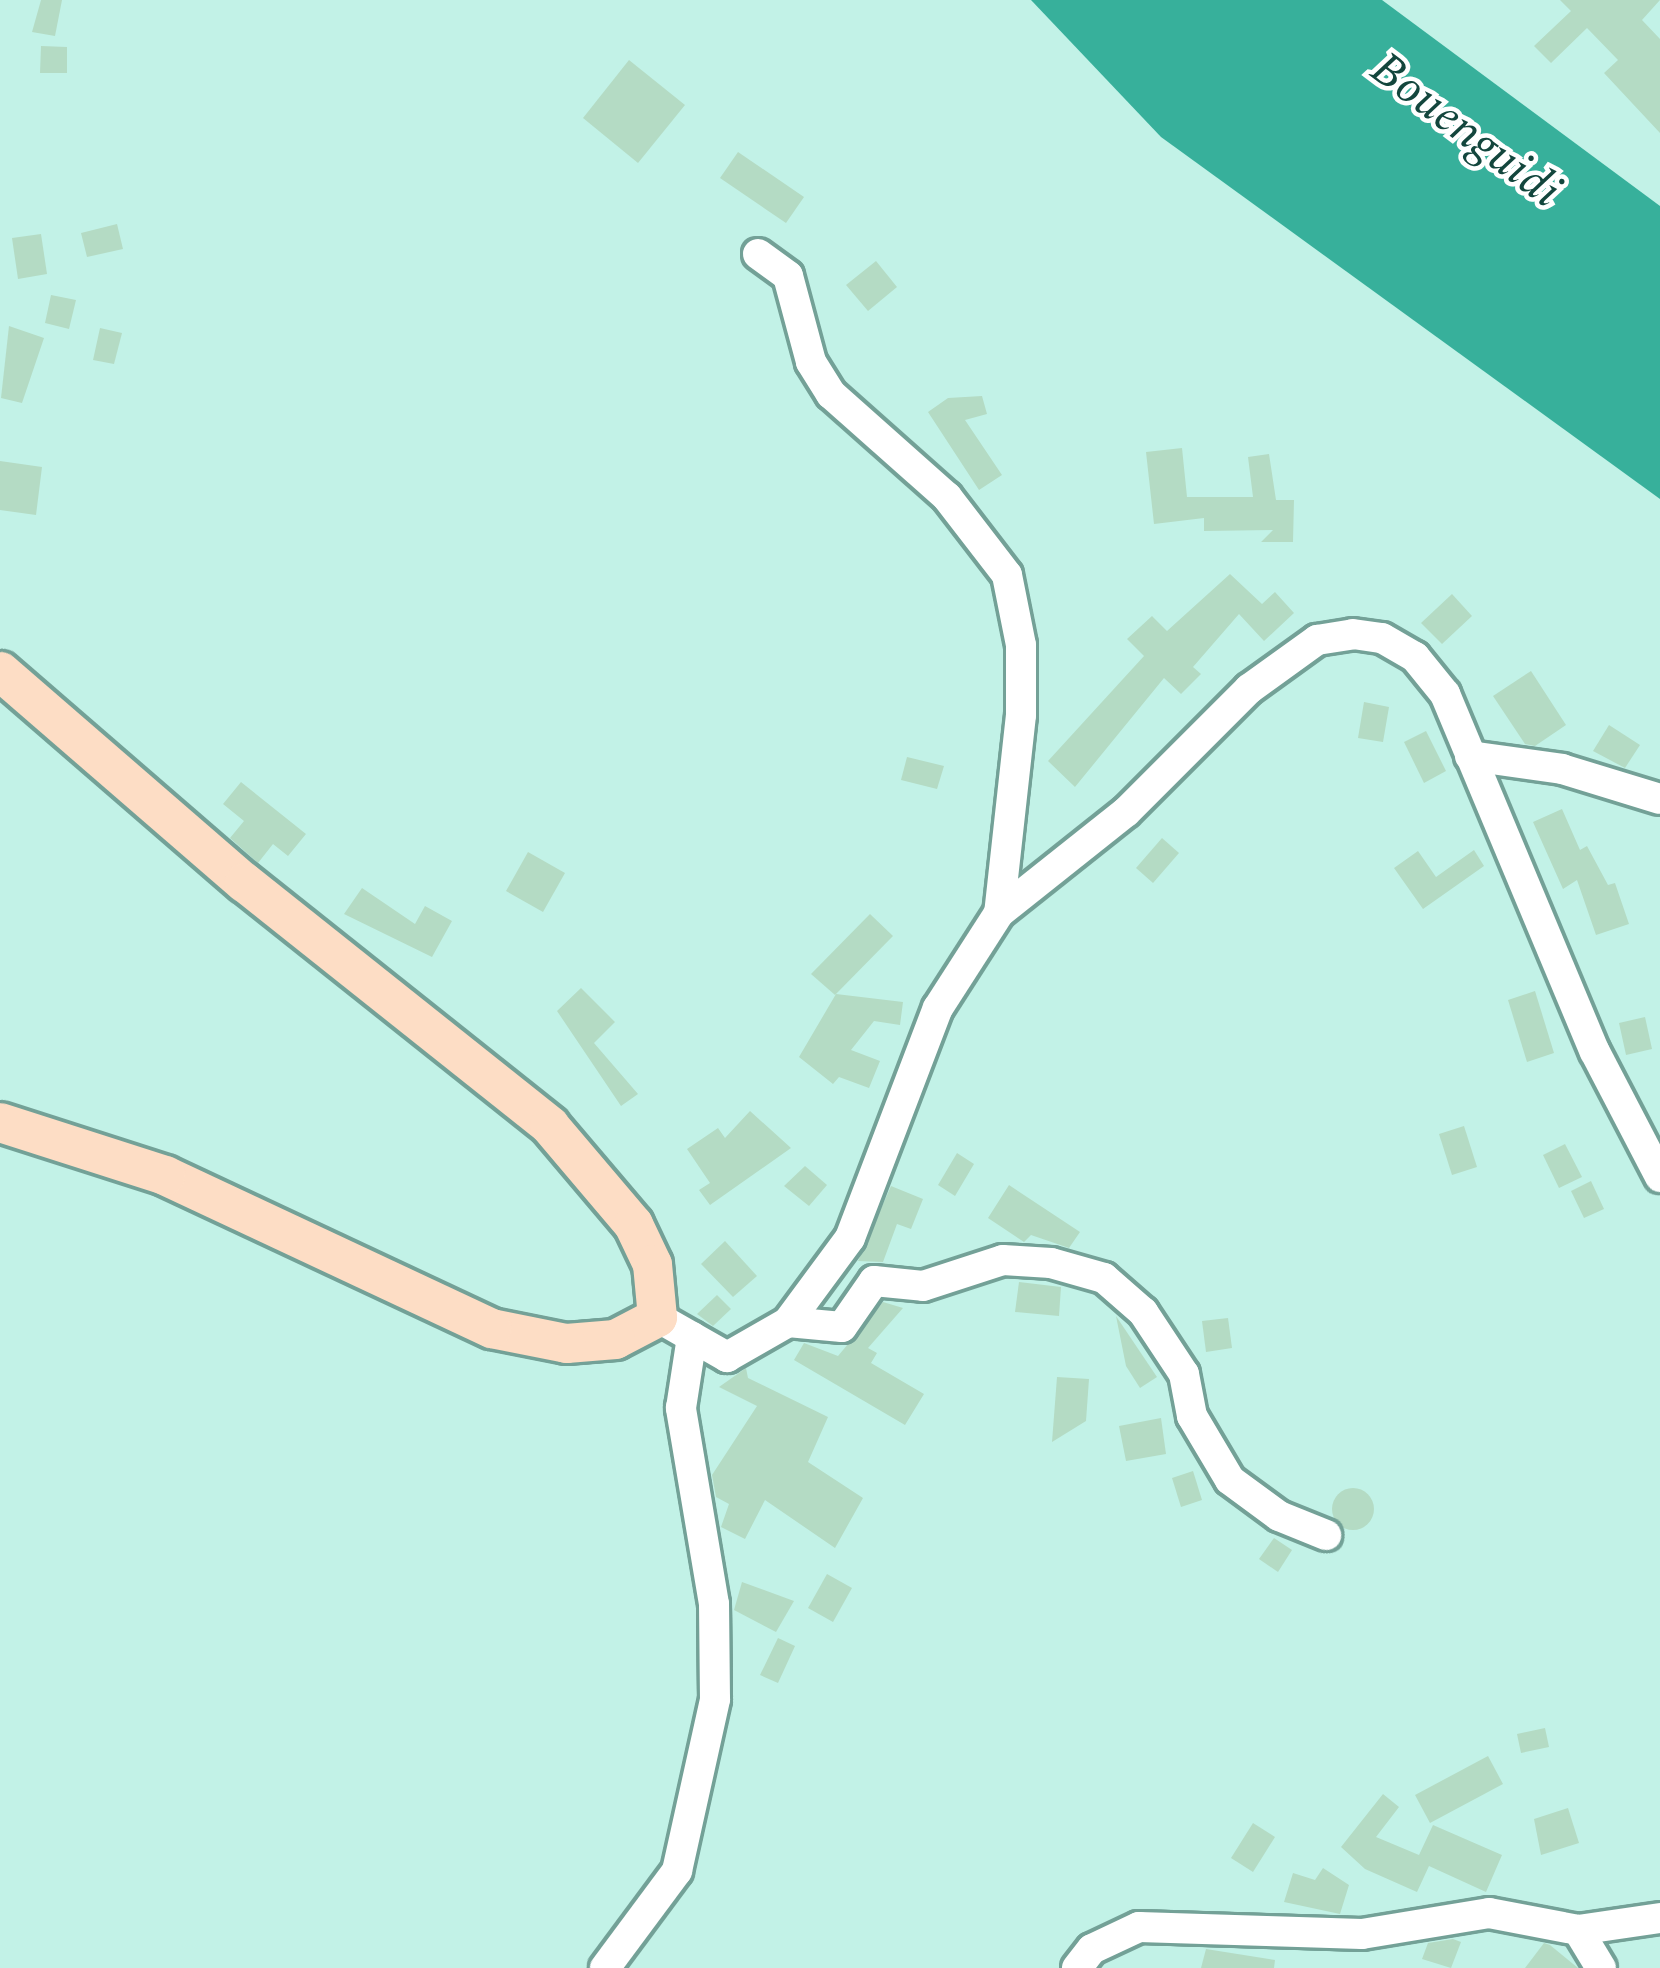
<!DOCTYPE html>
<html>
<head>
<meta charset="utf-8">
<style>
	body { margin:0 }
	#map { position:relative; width:1660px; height:1968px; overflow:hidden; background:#c2f2e7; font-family:Spectral,serif }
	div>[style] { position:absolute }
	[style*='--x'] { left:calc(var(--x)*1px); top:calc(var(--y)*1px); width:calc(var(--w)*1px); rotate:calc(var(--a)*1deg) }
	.water>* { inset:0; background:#37b09b }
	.building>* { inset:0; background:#b4dbc4 }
	.round { border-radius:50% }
	.roads { filter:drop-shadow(3px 0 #73a197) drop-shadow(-3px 0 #73a197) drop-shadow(0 3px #73a197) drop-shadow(0 -3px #73a197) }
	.minor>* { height:30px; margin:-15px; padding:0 15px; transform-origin:15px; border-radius:15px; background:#fff }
	.major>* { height:39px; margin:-19.5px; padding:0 19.5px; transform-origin:19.5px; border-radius:19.5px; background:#fdddc5 }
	span { translate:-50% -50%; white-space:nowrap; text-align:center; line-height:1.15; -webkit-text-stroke:9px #fff; paint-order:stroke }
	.water-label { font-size:48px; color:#13463d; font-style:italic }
</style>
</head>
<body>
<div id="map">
	<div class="water">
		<div style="clip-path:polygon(1031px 0,1382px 0,1660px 206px,1660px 499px,1161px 137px)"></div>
	</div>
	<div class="building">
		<div style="clip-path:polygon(41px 0,62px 0,55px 36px,32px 32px)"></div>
		<div style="clip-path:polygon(1560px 0,1660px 0,1642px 20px,1660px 39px,1660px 133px,1604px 73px,1618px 60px,1587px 28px,1551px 63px,1534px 46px,1571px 11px)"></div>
		<div style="clip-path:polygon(41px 46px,67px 47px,67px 73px,40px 73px)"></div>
		<div style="clip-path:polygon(629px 60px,685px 105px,638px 163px,583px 118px)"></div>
		<div style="clip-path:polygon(738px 152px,804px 197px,786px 223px,720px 178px)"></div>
		<div style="clip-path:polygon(117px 224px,123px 249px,87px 257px,81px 233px)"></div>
		<div style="clip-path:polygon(41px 234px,47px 274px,18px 279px,12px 238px)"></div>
		<div style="clip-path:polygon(876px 261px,897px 287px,868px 311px,846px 285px)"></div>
		<div style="clip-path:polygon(51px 295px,76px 300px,69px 329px,45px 323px)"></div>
		<div style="clip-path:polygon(9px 326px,44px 338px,22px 403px,1px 398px)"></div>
		<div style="clip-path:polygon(100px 328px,122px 333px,114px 364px,93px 360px)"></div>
		<div style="clip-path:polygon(982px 396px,987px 414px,965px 420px,1002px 475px,979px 490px,928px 412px,948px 398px)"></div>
		<div style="clip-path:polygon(1182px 448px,1187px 497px,1253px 497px,1248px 457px,1269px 454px,1276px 500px,1294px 500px,1293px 542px,1261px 542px,1273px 530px,1204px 531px,1204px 518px,1154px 524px,1146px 452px)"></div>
		<div style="clip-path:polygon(0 461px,42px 467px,36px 515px,0 510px)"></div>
		<div style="clip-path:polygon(1230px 574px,1262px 604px,1275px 592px,1294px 613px,1264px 641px,1239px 614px,1193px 667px,1201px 674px,1181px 694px,1164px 678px,1075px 787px,1048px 761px,1144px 656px,1127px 639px,1152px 616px,1167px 631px)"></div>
		<div style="clip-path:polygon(1452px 594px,1472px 616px,1442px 644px,1421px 623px)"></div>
		<div style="clip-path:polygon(1531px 671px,1566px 725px,1535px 746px,1525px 744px,1493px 696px)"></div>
		<div style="clip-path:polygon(1364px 702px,1389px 707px,1383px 742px,1358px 738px)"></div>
		<div style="clip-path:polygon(1609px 725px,1640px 745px,1625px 768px,1593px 751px)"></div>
		<div style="clip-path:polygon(1426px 731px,1446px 771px,1424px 783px,1404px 742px)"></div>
		<div style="clip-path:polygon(907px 757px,944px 766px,937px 789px,901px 780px)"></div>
		<div style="clip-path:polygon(241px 782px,306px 834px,288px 856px,273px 844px,258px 863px,230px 838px,244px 821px,223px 804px)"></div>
		<div style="clip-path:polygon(1562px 809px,1580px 850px,1587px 846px,1608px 885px,1615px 883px,1629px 924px,1596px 935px,1577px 880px,1563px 889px,1533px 822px)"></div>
		<div style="clip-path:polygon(1162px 838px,1179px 853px,1153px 883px,1136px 868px)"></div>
		<div style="clip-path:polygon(1474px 850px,1484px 866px,1423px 909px,1394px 868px,1418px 851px,1436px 877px)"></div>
		<div style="clip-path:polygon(528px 852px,565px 873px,543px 912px,506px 891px)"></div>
		<div style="clip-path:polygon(362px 888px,415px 924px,425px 906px,452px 921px,432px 957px,344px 914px)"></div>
		<div style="clip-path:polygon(870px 914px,893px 936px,835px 995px,811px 974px)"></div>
		<div style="clip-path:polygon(581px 988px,615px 1022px,594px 1043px,638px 1094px,621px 1106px,557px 1011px)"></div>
		<div style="clip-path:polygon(1535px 991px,1554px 1053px,1527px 1062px,1508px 1000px)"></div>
		<div style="clip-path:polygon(836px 994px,903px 1002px,900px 1025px,874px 1021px,851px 1050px,880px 1061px,869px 1088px,839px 1077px,833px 1084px,799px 1057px)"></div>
		<div style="clip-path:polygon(1645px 1017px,1652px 1049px,1626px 1055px,1619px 1023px)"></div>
		<div style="clip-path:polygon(750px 1111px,791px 1148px,710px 1205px,699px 1190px,710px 1183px,687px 1149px,718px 1128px,725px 1138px)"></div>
		<div style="clip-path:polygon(1464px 1126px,1477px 1167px,1452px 1175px,1439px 1134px)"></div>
		<div style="clip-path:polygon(1565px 1144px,1582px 1177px,1559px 1188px,1543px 1155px)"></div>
		<div style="clip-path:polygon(957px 1153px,974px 1164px,955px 1196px,938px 1185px)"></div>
		<div style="clip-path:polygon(805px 1166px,827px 1185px,809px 1206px,784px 1186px)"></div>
		<div style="clip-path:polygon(1591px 1181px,1604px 1209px,1584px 1218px,1571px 1191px)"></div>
		<div style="clip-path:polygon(1009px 1185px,1080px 1232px,1069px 1248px,1031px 1235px,1024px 1242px,988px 1218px)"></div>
		<div style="clip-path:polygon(891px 1186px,923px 1199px,911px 1229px,897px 1224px,883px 1262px,858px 1261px)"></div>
		<div style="clip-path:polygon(725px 1241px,757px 1276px,733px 1297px,701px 1264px)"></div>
		<div style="clip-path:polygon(1019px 1282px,1061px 1287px,1059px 1316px,1015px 1312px)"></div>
		<div style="clip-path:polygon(717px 1295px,731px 1309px,713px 1326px,697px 1314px)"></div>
		<div style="clip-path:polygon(883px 1302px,903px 1308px,868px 1348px,877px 1353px,871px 1363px,924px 1394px,905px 1425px,794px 1360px,804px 1343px,838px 1356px)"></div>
		<div style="clip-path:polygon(1116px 1316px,1157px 1377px,1140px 1388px,1126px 1366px)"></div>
		<div style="clip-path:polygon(1228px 1318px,1232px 1348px,1206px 1352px,1202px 1321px)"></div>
		<div style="clip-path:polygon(746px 1368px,748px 1378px,828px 1417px,808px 1462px,863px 1498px,835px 1548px,765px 1500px,745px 1539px,721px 1527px,729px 1504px,716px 1497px,712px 1475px,757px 1406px,719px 1387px)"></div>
		<div style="clip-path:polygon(1057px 1377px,1089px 1379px,1086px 1421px,1052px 1442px)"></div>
		<div style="clip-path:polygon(1161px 1418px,1166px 1454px,1126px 1461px,1119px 1426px)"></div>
		<div style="clip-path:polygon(1193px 1471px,1202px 1500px,1181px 1507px,1172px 1478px)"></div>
		<div class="round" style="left:1332px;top:1488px;width:42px;height:42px"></div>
		<div style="clip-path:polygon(1274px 1538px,1292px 1550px,1278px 1572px,1259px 1559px)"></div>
		<div style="clip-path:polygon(827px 1574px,852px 1588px,833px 1622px,808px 1608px)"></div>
		<div style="clip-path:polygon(742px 1582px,794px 1601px,776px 1632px,734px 1610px)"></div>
		<div style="clip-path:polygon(778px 1638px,795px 1646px,778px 1683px,760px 1675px)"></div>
		<div style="clip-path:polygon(1545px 1728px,1549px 1747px,1521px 1753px,1517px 1734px)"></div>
		<div style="clip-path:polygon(1488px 1756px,1503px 1784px,1430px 1823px,1415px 1795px)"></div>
		<div style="clip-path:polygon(1383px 1794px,1399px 1807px,1376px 1837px,1419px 1855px,1433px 1825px,1502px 1855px,1486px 1892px,1429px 1866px,1417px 1892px,1365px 1869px,1341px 1847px)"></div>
		<div style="clip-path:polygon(1568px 1808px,1579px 1843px,1541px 1855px,1534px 1819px)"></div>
		<div style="clip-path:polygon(1253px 1823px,1275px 1837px,1253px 1872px,1231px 1858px)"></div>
		<div style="clip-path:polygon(1323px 1868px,1349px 1885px,1340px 1914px,1284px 1902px,1293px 1873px,1315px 1880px)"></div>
		<div style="clip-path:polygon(1453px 1939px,1461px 1942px,1451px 1968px,1422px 1959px,1428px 1943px)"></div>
		<div style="clip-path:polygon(1544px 1943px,1550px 1945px,1578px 1968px,1525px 1968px)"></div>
		<div style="clip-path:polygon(1206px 1949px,1275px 1960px,1274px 1968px,1201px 1968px)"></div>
	</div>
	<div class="roads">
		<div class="minor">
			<div style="--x:758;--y:254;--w:37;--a:36"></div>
			<div style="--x:788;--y:276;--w:89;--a:75"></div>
			<div style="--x:811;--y:362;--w:38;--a:58"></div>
			<div style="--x:831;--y:394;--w:155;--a:41.6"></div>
			<div style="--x:947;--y:497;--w:98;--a:52.4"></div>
			<div style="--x:1007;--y:575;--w:71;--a:78.7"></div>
			<div style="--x:1021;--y:645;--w:70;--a:90"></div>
			<div style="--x:1021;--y:715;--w:199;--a:96.3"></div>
			<div style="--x:1470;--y:756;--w:93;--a:8"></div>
			<div style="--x:1562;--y:769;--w:102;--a:17"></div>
			<div style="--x:657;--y:1317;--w:81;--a:29.7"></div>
			<div style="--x:727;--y:1357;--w:70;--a:-29.8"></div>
			<div style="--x:788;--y:1322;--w:104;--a:-53.6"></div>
			<div style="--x:850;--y:1238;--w:246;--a:-69.1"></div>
			<div style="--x:938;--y:1008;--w:113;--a:-57.3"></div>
			<div style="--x:999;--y:913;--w:162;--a:-38.5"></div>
			<div style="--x:1126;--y:812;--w:174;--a:-45"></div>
			<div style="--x:1249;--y:689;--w:84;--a:-35.8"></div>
			<div style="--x:1317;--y:640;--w:36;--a:-9"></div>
			<div style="--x:1353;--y:634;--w:29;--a:8"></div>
			<div style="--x:1382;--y:638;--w:38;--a:30"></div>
			<div style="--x:1415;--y:657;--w:48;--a:51"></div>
			<div style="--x:1445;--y:694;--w:388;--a:67.3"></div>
			<div style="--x:1595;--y:1052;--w:141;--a:62.5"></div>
			<div style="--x:788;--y:1322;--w:54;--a:5.3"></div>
			<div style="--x:842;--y:1327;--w:56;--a:-55.2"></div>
			<div style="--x:874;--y:1281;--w:49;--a:5.8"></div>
			<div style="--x:923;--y:1286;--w:84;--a:-18"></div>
			<div style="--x:1003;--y:1260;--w:48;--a:3.6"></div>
			<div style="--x:1051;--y:1263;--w:55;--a:15.8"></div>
			<div style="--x:1104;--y:1278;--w:52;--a:41.1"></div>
			<div style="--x:1143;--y:1312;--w:74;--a:56.5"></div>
			<div style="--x:1184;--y:1374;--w:43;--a:79.2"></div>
			<div style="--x:1192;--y:1416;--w:74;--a:59.3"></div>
			<div style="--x:1230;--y:1480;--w:61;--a:36.3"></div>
			<div style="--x:1279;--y:1516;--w:51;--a:22"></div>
			<div style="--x:1578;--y:1930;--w:44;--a:58.8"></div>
			<div style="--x:605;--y:1968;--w:121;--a:-53.4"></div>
			<div style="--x:677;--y:1871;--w:176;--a:-77.5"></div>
			<div style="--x:715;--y:1699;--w:95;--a:-90.6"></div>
			<div style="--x:714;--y:1604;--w:199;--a:-99.6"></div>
			<div style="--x:681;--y:1408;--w:72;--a:-81.2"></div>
			<div style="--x:1077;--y:1968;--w:24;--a:-52"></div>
			<div style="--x:1092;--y:1949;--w:52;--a:-25.1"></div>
			<div style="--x:1139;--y:1927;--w:223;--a:1.8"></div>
			<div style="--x:1362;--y:1934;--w:129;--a:-9.4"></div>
			<div style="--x:1489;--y:1913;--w:91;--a:10.8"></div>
			<div style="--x:1578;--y:1930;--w:83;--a:-8.3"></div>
		</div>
		<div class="major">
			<div style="--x:0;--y:671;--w:323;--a:40.9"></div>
			<div style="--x:244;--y:882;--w:390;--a:38.5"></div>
			<div style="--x:549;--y:1125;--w:130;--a:49.7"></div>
			<div style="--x:633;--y:1224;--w:44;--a:64.6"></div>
			<div style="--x:652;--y:1264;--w:53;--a:84.6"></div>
			<div style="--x:657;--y:1317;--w:47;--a:152.4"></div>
			<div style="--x:615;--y:1339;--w:49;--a:175.3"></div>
			<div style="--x:566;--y:1343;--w:76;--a:-168.7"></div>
			<div style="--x:491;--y:1328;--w:360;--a:-154.9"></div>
			<div style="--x:165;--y:1175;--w:173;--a:-162.2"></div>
		</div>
	</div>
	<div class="water-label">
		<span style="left:1466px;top:130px;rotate:37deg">Bouenguidi</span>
	</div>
</div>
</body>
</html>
